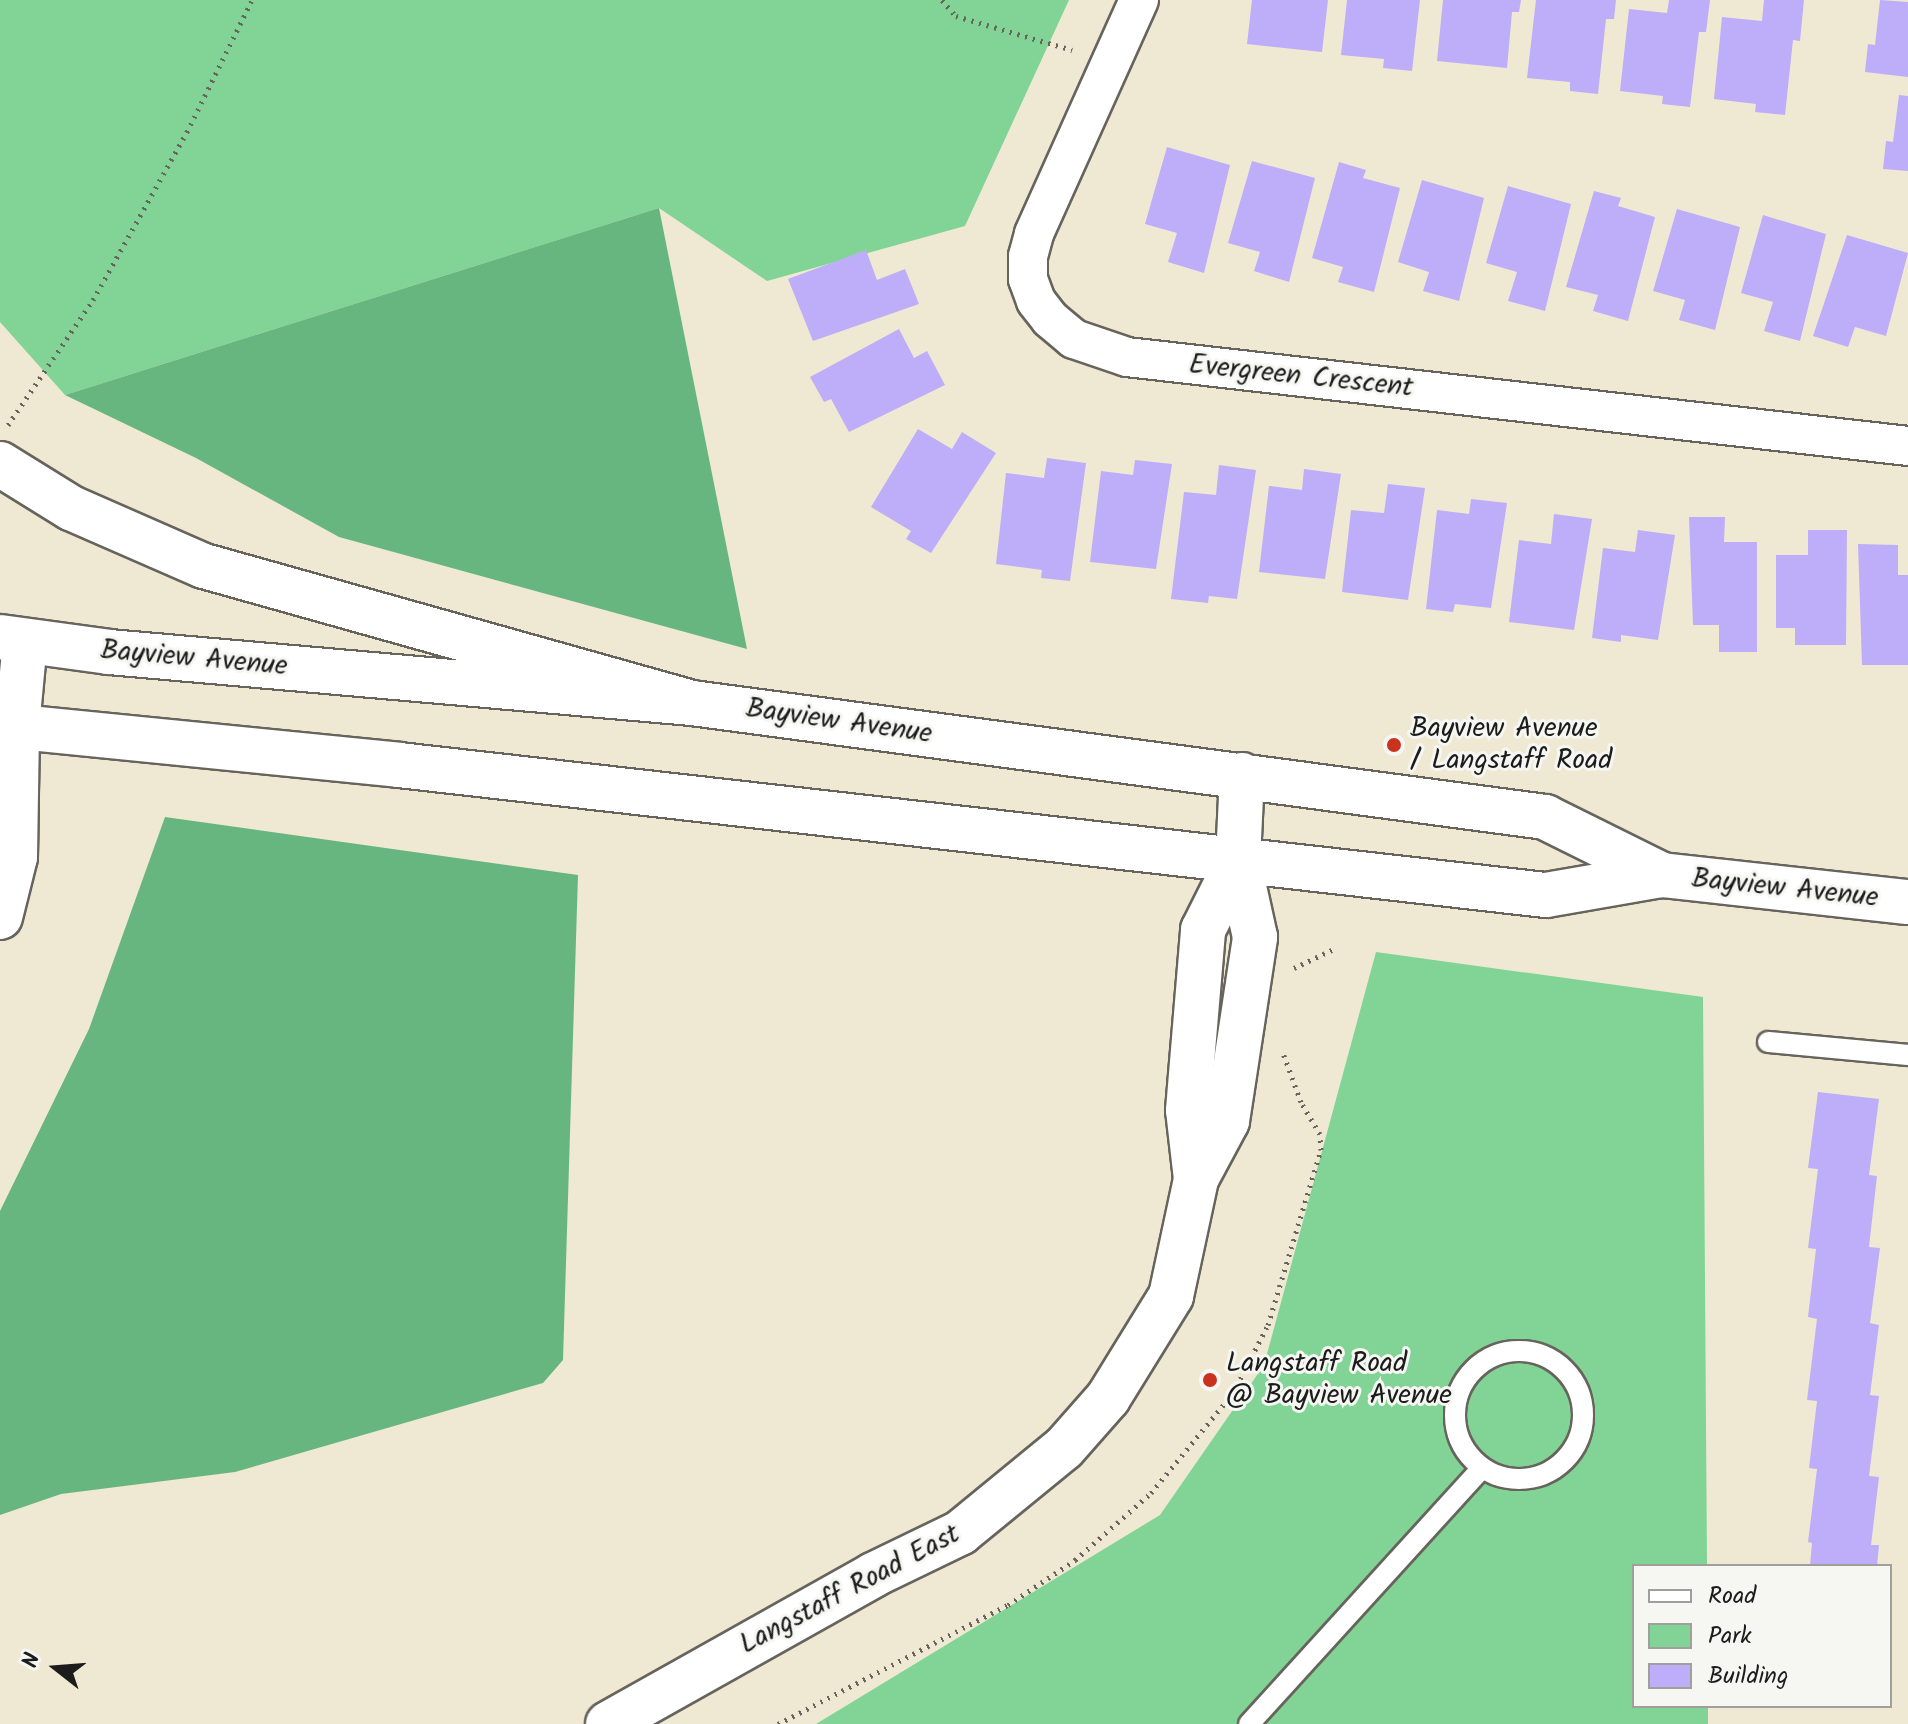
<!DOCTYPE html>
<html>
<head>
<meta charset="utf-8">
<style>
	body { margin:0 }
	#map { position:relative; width:1908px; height:1724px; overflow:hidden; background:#efe9d3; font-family:Kalam,sans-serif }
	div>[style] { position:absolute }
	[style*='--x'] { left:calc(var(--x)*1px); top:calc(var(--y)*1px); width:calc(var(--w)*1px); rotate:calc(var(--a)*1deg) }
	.green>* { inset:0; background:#81d496 }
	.forest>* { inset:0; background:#68b67f }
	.building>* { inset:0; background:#beadf8 }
	.path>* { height:5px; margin-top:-2.5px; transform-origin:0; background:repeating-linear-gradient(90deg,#66645c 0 2px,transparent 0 8px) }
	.roads { filter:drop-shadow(2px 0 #66645c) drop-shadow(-2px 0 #66645c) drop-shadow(0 2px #66645c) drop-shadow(0 -2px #66645c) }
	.lane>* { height:20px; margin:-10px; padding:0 10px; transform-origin:10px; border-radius:10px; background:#fff }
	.lane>.ring { margin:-10px; padding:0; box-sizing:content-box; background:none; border:20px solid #fff; border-radius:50% }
	.street>* { height:38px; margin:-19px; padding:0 19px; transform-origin:19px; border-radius:19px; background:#fff }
	.secondary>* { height:44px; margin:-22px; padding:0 22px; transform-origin:22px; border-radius:22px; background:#fff }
	.highway>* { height:44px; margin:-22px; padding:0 22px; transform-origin:22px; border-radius:22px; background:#fff }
	.dots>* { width:22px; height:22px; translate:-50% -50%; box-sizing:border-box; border:4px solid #f6f6f2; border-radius:50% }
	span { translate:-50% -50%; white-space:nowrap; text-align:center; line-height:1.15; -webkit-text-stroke:6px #f6f6f2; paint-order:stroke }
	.street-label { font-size:28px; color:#1c1c1c }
	.poi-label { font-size:28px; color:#1c1c1c }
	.left { translate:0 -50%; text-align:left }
	.legend { position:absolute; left:1632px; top:1564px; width:260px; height:144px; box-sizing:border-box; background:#f6f6f2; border:2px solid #9f9f9c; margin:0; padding:10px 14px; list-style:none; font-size:24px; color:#1c1c1c }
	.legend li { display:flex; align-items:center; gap:16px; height:40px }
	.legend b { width:40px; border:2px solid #9f9f9c }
	.north { position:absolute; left:16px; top:1628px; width:80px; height:80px; -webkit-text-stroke:6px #f6f6f2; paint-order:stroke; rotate:287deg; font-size:22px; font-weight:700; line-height:32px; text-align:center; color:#1c1c1c }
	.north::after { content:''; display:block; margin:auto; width:28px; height:36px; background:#1c1c1c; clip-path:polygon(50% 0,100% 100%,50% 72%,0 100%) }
</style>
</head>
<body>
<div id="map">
	<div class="green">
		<div style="clip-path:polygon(0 0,1069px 0,965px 226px,767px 281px,659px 208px,65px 395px,0 322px)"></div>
		<div style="clip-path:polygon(1376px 952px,1703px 997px,1707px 1566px,1634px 1566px,1634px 1706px,1708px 1706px,1708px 1724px,816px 1724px,1160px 1515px,1264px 1365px)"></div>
	</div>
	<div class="forest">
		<div style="clip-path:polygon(659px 208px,747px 649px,339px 537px,196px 458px,65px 395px)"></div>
		<div style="clip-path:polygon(165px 817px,578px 875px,563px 1360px,543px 1383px,235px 1472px,61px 1494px,0 1515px,0 1211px,89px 1029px)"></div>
	</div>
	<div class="building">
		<div style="clip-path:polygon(1252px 0,1328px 0,1322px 52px,1247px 44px)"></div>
		<div style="clip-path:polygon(1347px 0,1420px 0,1412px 71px,1383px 68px,1384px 59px,1341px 55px)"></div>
		<div style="clip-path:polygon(1443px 0,1521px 0,1519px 12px,1512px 12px,1507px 68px,1437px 61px)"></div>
		<div style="clip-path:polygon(1536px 0,1616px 0,1614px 19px,1606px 19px,1598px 94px,1570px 91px,1570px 82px,1527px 78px)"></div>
		<div style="clip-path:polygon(1669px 0,1710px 0,1706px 32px,1699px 32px,1690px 107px,1662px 104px,1663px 96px,1620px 91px,1629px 9px,1667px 13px)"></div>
		<div style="clip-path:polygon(1764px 0,1804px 0,1800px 41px,1793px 40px,1785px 115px,1755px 112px,1756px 104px,1714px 99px,1722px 17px,1762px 21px)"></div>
		<div style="clip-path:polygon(1880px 0,1908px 2px,1908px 77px,1865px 72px,1868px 44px,1875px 45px)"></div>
		<div style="clip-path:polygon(1899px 95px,1908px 96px,1908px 171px,1883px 169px,1886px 141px,1893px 142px)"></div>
		<div style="clip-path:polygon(1167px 147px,1230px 165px,1204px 273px,1168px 262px,1177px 233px,1145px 224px)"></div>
		<div style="clip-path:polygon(1252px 161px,1315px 178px,1289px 282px,1254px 271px,1260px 252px,1228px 243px)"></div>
		<div style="clip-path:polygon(1339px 162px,1366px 170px,1363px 178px,1400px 188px,1374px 292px,1338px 282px,1343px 267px,1312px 258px)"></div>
		<div style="clip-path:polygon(1422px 180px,1484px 198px,1459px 301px,1423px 291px,1429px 272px,1398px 262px)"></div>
		<div style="clip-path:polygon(1508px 186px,1571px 204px,1545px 311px,1508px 301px,1517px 272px,1486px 263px)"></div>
		<div style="clip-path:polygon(1594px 191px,1621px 198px,1618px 206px,1655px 217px,1628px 321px,1593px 311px,1598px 295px,1566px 287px)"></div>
		<div style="clip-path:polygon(1677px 209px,1740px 227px,1715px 330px,1679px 320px,1685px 300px,1653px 291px)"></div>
		<div style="clip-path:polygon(1763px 215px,1826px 234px,1800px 341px,1764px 331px,1773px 302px,1741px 293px)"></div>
		<div style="clip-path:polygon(1847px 235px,1908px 253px,1886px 336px,1855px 327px,1848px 347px,1813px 336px)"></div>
		<div style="clip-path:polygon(866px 250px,877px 280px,905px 269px,919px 304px,813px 341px,788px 279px)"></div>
		<div style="clip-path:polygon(899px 329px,914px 358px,927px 351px,945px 385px,849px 432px,831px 399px,824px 402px,810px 377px)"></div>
		<div style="clip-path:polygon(918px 429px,952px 449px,962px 432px,996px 453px,931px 553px,906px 539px,911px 531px,871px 507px)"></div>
		<div style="clip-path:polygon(1047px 458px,1086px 463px,1070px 581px,1041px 578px,1042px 570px,996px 564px,1006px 473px,1044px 478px)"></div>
		<div style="clip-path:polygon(1135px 460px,1172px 464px,1156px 569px,1090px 562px,1101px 471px,1133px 475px)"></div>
		<div style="clip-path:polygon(1219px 465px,1256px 470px,1237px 599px,1209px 596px,1208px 603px,1171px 599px,1184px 492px,1216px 495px)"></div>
		<div style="clip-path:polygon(1304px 469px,1341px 474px,1325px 579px,1259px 572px,1269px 486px,1302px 490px)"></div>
		<div style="clip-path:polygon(1388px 484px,1425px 488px,1408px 600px,1342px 592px,1351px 510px,1384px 513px)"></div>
		<div style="clip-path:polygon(1471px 499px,1507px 503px,1491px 608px,1455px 604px,1453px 612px,1426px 609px,1437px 510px,1469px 514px)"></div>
		<div style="clip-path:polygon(1554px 514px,1592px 519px,1574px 630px,1509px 622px,1519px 540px,1551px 544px)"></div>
		<div style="clip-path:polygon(1689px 517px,1725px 517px,1724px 542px,1757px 542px,1757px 652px,1719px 652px,1719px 625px,1693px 625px)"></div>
		<div style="clip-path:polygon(1638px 530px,1675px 535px,1658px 640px,1621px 635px,1621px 642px,1592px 638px,1603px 548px,1635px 552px)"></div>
		<div style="clip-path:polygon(1808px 530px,1847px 530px,1846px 645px,1795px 645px,1795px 628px,1776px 628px,1776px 555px,1808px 555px)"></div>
		<div style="clip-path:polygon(1858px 544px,1898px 545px,1898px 575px,1908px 575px,1908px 665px,1862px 665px)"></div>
		<div style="clip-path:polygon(1818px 1092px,1879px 1099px,1869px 1175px,1877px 1176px,1869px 1247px,1880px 1248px,1870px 1323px,1879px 1325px,1870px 1395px,1879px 1396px,1869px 1476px,1879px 1477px,1871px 1545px,1879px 1545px,1877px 1566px,1810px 1566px,1812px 1543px,1808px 1542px,1817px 1469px,1809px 1468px,1817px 1401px,1807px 1400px,1817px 1319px,1808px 1317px,1816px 1249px,1808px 1248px,1818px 1169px,1808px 1168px)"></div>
	</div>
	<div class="path">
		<div style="--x:942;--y:0;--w:21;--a:49"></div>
		<div style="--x:956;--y:16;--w:121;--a:16.3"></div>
		<div style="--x:8;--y:425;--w:151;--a:-55.8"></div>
		<div style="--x:93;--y:300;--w:193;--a:-60.8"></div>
		<div style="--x:187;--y:132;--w:147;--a:-63.8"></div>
		<div style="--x:1294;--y:968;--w:47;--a:-25.5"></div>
		<div style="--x:778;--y:1724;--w:259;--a:-27.4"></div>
		<div style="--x:1008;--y:1605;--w:81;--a:-33.9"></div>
		<div style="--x:1075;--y:1560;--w:101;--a:-41.4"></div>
		<div style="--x:1151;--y:1493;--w:129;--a:-50.6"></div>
		<div style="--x:1233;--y:1393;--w:76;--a:-62.8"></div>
		<div style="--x:1268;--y:1325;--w:183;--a:-73.2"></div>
		<div style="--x:1321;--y:1150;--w:16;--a:-94"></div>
		<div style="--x:1320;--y:1134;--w:37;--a:-121"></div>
		<div style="--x:1301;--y:1102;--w:55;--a:-110.1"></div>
	</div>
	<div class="roads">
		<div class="lane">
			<div style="--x:1768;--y:1042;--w:141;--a:5.3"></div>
			<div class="ring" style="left:1455px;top:1351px;width:108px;height:108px"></div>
			<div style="--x:1249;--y:1724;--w:346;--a:-47.7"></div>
		</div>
		<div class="street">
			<div style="--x:1139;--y:0;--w:256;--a:114.2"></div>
			<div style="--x:1034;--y:234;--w:23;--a:105"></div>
			<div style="--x:1028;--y:256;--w:23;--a:90"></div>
			<div style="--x:1028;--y:279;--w:23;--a:70"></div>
			<div style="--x:1036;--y:301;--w:23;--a:52"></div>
			<div style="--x:1050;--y:319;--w:31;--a:40"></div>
			<div style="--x:1074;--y:339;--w:56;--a:18.8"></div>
			<div style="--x:1127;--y:357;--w:786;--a:6.5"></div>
		</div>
		<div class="secondary">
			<div style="--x:0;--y:637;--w:110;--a:7.8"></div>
			<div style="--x:109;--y:652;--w:585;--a:5"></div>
			<div style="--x:692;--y:703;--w:861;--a:7.61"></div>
			<div style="--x:1545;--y:817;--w:131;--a:26.4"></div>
			<div style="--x:0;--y:725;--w:401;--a:5.7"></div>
			<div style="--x:399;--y:765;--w:1154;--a:6.47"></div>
			<div style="--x:1546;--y:895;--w:118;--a:-9.8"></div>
			<div style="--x:1662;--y:875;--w:247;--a:6.3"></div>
			<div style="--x:1196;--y:1179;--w:69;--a:-96.6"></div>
			<div style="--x:1188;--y:1110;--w:181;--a:-85.2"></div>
			<div style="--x:1203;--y:930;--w:78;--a:-63.4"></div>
			<div style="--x:608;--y:1724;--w:304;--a:-29.3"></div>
			<div style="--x:873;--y:1575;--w:97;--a:-25.8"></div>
			<div style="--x:960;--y:1533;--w:134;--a:-39.3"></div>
			<div style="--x:1064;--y:1448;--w:67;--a:-48.7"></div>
			<div style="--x:1108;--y:1398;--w:120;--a:-58.3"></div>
			<div style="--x:1171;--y:1296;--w:120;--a:-77.9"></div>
			<div style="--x:1196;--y:1179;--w:66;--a:-61.9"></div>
			<div style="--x:1227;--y:1121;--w:186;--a:-81.3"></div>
			<div style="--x:1255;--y:937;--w:79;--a:-102.4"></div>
			<div style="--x:1238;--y:860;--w:85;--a:-87.3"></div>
		</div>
		<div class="highway">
			<div style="--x:0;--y:464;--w:84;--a:31.8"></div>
			<div style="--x:71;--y:508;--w:145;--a:23.6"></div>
			<div style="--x:204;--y:566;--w:507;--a:15.68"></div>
			<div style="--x:0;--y:917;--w:62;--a:-76"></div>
			<div style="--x:15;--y:857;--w:131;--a:-89.1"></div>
			<div style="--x:17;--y:726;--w:85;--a:-84.6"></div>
		</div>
	</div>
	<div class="dots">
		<div style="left:1394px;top:745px;background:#c8321e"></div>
		<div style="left:1210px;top:1380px;background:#c8321e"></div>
	</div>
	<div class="street-label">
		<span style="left:1301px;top:377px;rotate:6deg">Evergreen Crescent</span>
		<span style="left:194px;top:659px;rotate:5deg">Bayview Avenue</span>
		<span style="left:839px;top:722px;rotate:8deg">Bayview Avenue</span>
		<span style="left:1785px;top:889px;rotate:6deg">Bayview Avenue</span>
		<span style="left:850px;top:1590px;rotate:-28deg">Langstaff Road East</span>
	</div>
	<div class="poi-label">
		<span class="left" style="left:1410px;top:745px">Bayview Avenue<br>/ Langstaff Road</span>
		<span class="left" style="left:1226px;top:1380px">Langstaff Road<br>@ Bayview Avenue</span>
	</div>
	<ul class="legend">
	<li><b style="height:10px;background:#fff"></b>Road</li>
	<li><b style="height:22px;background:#81d496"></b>Park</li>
	<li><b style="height:22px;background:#beadf8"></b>Building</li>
	</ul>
	<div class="north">N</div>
</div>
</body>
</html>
